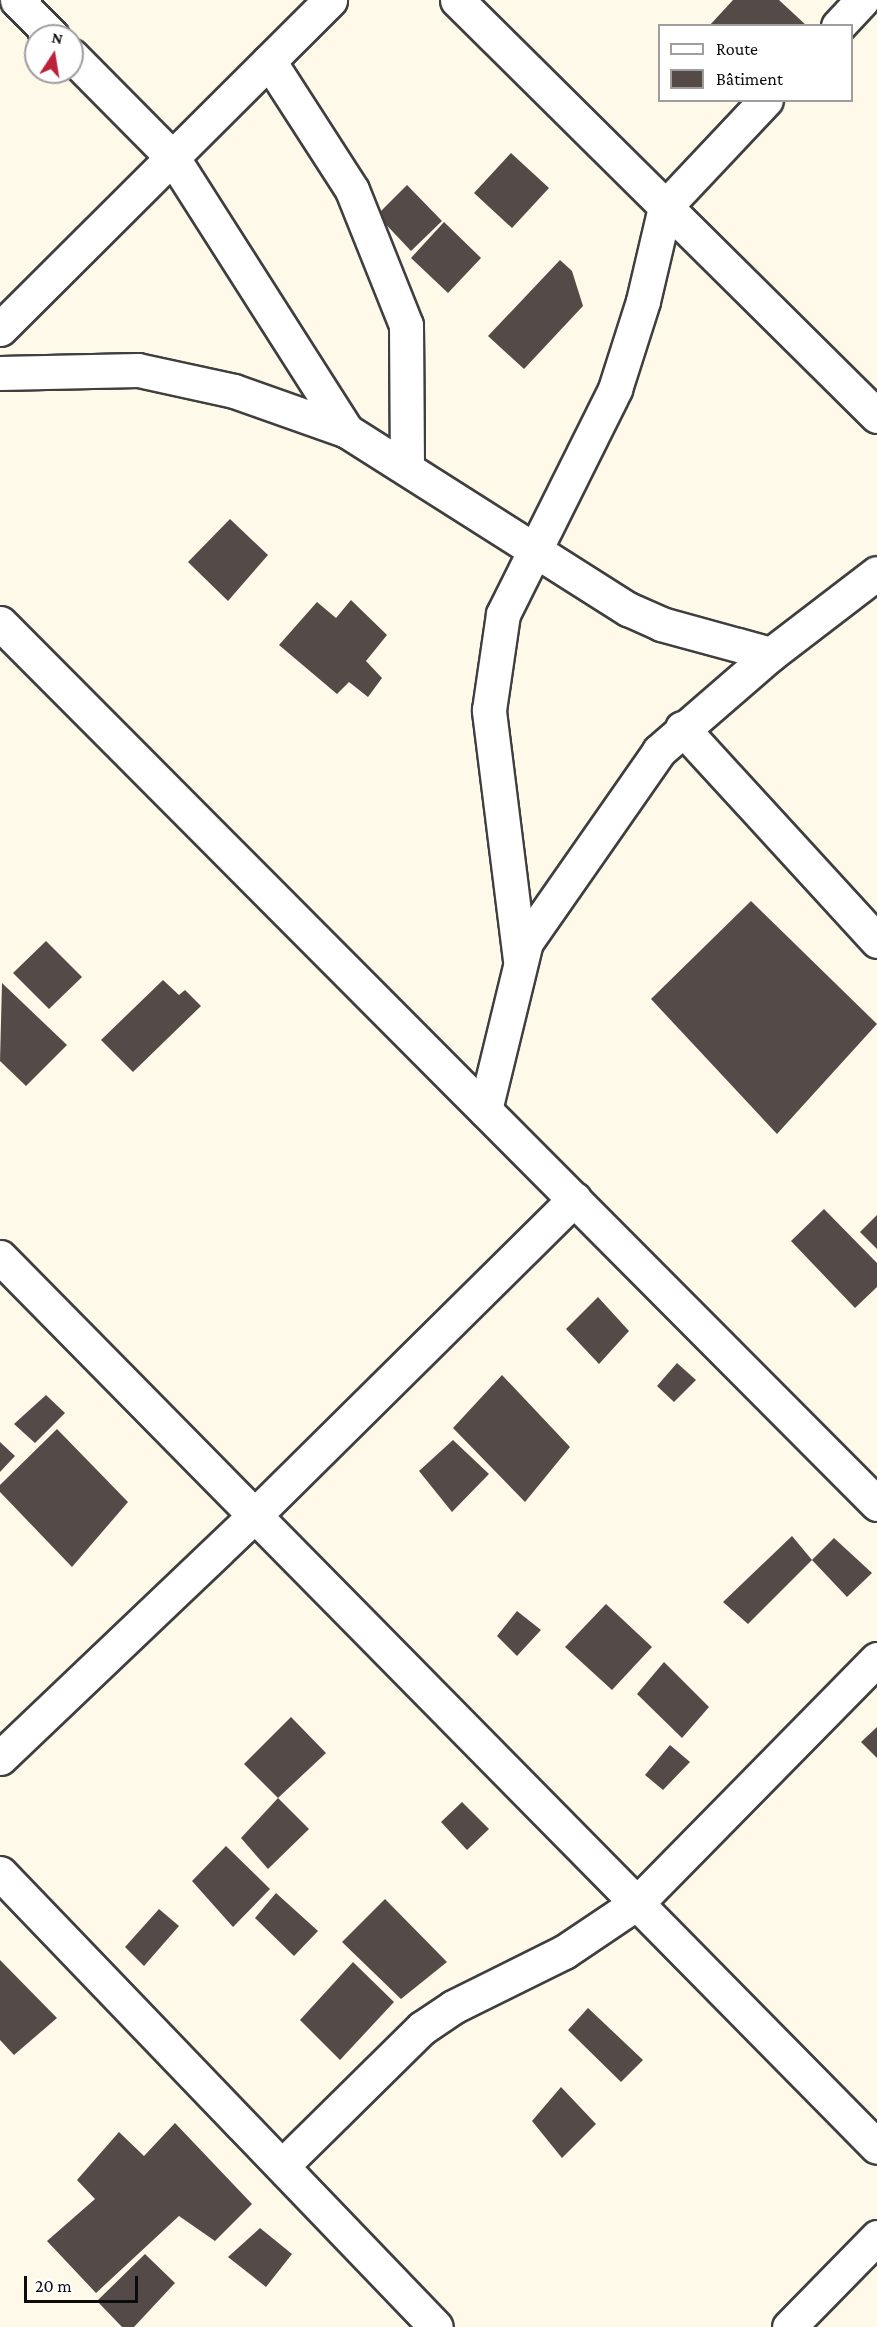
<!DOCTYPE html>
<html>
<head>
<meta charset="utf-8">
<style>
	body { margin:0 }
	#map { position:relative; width:877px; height:2327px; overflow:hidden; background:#fff9ea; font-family:"Crimson Pro",serif }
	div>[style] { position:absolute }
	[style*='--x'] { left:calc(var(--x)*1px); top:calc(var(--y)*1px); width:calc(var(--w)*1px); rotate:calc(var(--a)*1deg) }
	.building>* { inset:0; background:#544b48 }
	.roads { filter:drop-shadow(2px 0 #3f3f3f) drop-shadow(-2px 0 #3f3f3f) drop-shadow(0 2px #3f3f3f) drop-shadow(0 -2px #3f3f3f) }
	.minor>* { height:33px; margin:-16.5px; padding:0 16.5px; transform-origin:16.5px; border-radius:16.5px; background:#fff }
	span { translate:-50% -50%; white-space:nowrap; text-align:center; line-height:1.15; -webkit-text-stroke:6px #fff; paint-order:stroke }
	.legend { position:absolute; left:658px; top:24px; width:195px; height:78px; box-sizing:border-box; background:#fff; border:2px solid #9e9e9e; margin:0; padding:8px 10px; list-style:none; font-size:18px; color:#0c0c0c }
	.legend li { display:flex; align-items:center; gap:12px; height:30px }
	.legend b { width:30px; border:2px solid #9e9e9e }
	.north { position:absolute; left:24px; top:24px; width:60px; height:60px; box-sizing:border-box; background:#fff; border:2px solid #9e9e9e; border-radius:50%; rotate:12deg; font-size:16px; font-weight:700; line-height:24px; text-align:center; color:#0c0c0c }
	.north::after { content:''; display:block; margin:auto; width:21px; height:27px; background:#bd223b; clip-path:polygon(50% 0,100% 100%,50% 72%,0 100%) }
	.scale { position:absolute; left:24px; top:2276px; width:114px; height:27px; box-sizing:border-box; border:3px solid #0c0c0c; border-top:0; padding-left:8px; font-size:18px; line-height:21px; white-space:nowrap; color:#0c0c0c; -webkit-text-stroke:4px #fff; paint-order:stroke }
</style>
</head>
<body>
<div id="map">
	<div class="building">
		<div style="clip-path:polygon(733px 0,779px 0,807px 26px,709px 26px)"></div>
		<div style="clip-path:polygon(511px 153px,549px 188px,512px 228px,474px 193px)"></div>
		<div style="clip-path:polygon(407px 185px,442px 221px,411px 251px,377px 215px)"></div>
		<div style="clip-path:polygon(444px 222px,481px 258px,448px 293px,411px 258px)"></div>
		<div style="clip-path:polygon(560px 260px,572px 271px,583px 306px,524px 369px,488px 336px)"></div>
		<div style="clip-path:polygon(230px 519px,268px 555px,228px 601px,188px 562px)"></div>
		<div style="clip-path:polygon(351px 600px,387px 635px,366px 661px,382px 678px,368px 697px,349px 682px,337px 694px,279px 645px,317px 602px,336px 618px)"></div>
		<div style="clip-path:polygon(751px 901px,877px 1024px,777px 1134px,651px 999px)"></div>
		<div style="clip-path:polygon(46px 941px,82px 977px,49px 1009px,13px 973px)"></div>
		<div style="clip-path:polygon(163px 980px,179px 995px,185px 990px,201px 1006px,133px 1072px,101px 1040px)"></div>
		<div style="clip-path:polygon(2px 983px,67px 1045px,26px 1086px,0 1061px)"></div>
		<div style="clip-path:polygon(824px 1209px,877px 1263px,877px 1287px,855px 1308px,791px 1241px)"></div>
		<div style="clip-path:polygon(877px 1215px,877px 1249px,860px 1232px)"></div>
		<div style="clip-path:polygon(598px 1297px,629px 1331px,599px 1364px,566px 1329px)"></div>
		<div style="clip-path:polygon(677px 1363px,696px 1380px,674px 1402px,657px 1386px)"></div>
		<div style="clip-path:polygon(502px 1375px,570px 1447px,525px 1502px,453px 1428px)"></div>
		<div style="clip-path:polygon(46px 1395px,65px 1413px,35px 1443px,14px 1424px)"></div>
		<div style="clip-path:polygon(57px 1429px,128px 1502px,72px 1567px,0 1492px,0 1485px)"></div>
		<div style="clip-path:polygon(453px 1440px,489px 1474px,452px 1512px,419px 1471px)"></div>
		<div style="clip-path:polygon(0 1442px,15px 1456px,0 1472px)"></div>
		<div style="clip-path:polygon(792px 1536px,812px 1560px,748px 1624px,723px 1602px)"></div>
		<div style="clip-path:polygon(834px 1538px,872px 1573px,847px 1597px,812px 1560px)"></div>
		<div style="clip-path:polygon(606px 1604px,652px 1647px,612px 1690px,565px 1647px)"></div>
		<div style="clip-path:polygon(517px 1611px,541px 1630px,517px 1656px,497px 1636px)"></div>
		<div style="clip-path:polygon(664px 1662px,709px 1707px,682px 1738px,637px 1694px)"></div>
		<div style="clip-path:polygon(291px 1717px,326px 1753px,278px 1798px,244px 1764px)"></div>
		<div style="clip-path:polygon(877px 1727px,877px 1758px,861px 1742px)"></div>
		<div style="clip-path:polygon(670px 1745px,690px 1762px,663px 1790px,645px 1775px)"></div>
		<div style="clip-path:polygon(278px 1798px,309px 1829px,268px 1869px,241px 1838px)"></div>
		<div style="clip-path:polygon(462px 1802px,489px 1829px,467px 1850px,441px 1822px)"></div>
		<div style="clip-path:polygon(226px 1846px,270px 1889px,233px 1927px,192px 1881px)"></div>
		<div style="clip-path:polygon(276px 1893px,318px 1931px,294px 1956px,255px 1918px)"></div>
		<div style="clip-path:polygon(385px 1899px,447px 1962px,401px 1999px,342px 1942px)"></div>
		<div style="clip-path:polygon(159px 1909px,179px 1926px,144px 1966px,125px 1947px)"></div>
		<div style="clip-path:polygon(0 1960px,57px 2018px,14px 2055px,0 2040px)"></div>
		<div style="clip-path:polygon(353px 1962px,394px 2002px,340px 2060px,300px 2020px)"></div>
		<div style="clip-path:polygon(588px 2008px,643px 2060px,621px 2082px,568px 2030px)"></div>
		<div style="clip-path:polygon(561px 2087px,596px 2124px,562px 2158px,532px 2121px)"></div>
		<div style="clip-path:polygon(175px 2123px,252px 2204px,215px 2241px,179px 2216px,96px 2293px,47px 2241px,95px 2199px,77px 2180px,119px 2132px,144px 2156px)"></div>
		<div style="clip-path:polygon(260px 2228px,292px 2254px,266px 2287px,228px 2257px)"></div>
		<div style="clip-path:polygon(145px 2254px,175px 2283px,134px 2327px,122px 2327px,97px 2301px)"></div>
	</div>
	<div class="roads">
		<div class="minor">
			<div style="--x:17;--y:0;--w:50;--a:45.8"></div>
			<div style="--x:457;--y:0;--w:591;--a:44.73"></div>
			<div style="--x:838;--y:26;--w:35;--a:-47"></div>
			<div style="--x:72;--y:56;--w:144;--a:45.3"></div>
			<div style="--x:173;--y:158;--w:324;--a:57.5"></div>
			<div style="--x:269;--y:61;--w:153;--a:57.2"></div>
			<div style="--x:352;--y:190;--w:145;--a:68.2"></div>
			<div style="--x:406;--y:325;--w:143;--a:89.6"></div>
			<div style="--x:0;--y:329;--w:466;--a:-44.9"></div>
			<div style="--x:0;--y:373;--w:138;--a:-1.2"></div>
			<div style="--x:138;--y:370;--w:98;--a:12.3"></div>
			<div style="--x:234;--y:391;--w:120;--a:19.5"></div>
			<div style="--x:347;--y:431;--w:333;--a:32.4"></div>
			<div style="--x:628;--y:609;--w:36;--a:24"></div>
			<div style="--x:661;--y:624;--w:114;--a:15.3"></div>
			<div style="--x:0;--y:623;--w:1243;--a:45.13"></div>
			<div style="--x:682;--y:728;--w:289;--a:47.5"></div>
			<div style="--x:520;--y:960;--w:252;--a:-97.1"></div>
			<div style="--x:489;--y:710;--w:97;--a:-81.7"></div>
			<div style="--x:503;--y:614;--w:251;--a:-63.5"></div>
			<div style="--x:615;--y:389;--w:92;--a:-72.3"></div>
			<div style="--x:643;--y:301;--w:97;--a:-76.8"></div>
			<div style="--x:665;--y:207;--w:147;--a:-46.7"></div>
			<div style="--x:485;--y:1110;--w:173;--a:-76.3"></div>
			<div style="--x:526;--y:942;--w:233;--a:-55.1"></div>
			<div style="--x:659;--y:751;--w:148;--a:-40.9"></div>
			<div style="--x:771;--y:654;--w:133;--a:-37.4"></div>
			<div style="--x:0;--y:1257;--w:1249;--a:45.42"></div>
			<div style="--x:0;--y:1758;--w:354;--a:-43.6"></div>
			<div style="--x:256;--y:1514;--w:448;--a:-44.7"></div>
			<div style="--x:0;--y:1873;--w:629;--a:46.16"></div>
			<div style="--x:284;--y:2164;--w:194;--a:-44.6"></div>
			<div style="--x:422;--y:2028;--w:37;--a:-34"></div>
			<div style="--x:453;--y:2007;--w:124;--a:-26.4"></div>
			<div style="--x:564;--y:1952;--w:88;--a:-33.9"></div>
			<div style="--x:637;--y:1903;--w:342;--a:-45.5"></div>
			<div style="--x:789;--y:2327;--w:126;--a:-45.6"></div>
		</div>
	</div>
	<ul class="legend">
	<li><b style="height:8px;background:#fff"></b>Route</li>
	<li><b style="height:16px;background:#544b48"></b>Bâtiment</li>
	</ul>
	<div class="north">N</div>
	<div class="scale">20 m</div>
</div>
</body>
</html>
